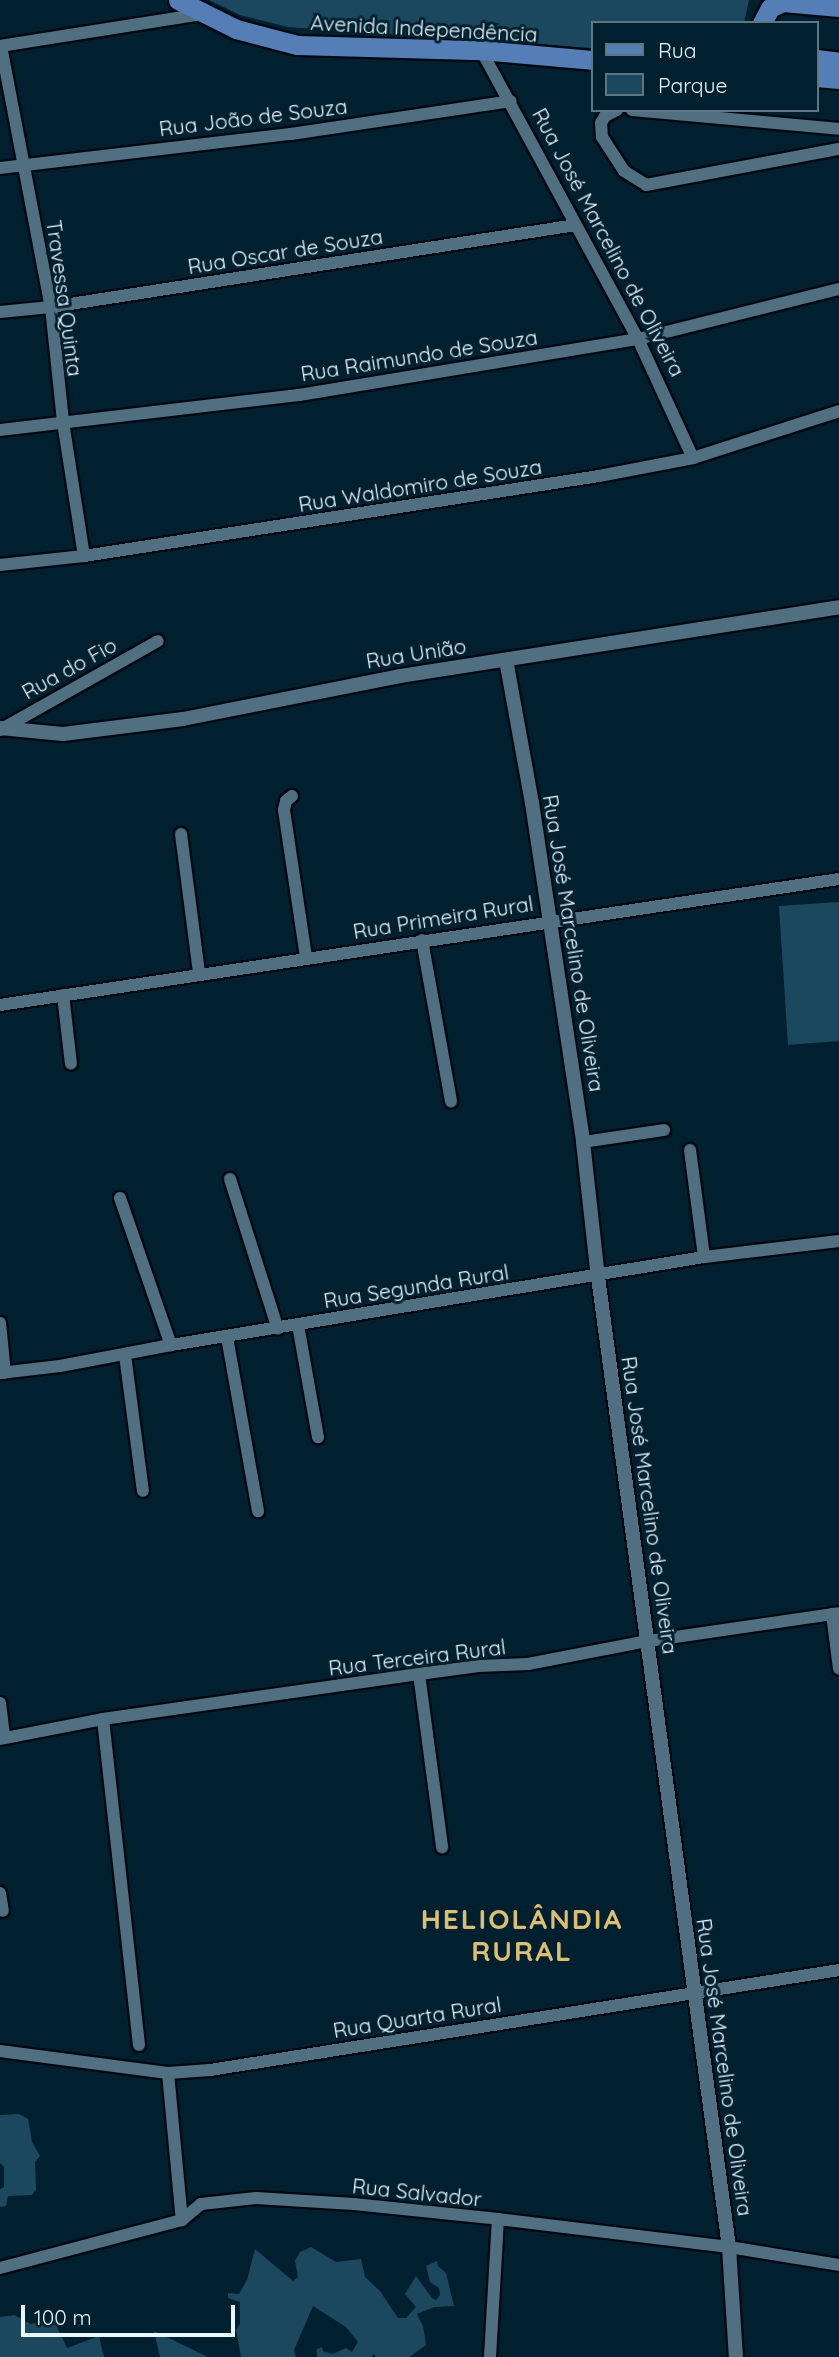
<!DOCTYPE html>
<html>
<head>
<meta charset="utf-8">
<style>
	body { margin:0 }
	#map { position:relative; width:839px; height:2357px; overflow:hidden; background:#01202f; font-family:Quicksand,sans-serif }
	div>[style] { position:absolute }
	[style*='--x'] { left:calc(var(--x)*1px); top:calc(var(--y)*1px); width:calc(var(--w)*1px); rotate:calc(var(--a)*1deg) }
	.green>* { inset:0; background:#1b485e }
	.roads { filter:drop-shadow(2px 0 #000913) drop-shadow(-2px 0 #000913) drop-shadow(0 2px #000913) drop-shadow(0 -2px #000913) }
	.minor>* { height:12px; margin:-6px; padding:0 6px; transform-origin:6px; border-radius:6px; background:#507082 }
	.tertiary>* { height:14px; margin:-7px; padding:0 7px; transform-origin:7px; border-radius:7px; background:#507082 }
	.primary>* { height:19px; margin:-9.5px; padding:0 9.5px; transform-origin:9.5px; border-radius:9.5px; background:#557db6 }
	span { translate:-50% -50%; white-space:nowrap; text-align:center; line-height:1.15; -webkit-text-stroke:6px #01202f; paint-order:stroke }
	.street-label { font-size:21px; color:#e8f6ff }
	.district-label { font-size:28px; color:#dbbf74; font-weight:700; letter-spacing:2px }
	.legend { position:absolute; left:591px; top:21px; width:228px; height:91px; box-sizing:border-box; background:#01202f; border:2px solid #5d7682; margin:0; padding:9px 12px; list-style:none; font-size:21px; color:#e8f6ff }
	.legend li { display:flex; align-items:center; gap:14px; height:35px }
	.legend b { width:35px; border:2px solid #5d7682 }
	.scale { position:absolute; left:21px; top:2305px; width:214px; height:32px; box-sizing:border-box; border:4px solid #e8f6ff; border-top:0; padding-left:9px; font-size:21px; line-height:24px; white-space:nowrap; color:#e8f6ff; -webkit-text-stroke:5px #01202f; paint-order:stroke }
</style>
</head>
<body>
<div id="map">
	<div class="green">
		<div style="clip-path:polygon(209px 0,749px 0,744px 23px,592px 23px,592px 48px,288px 27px,240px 15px)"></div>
		<div style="clip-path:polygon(839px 902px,839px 1041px,788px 1045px,779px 906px)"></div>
		<div style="clip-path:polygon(19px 2114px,28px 2119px,32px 2142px,40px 2156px,35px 2162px,36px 2190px,32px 2195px,8px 2196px,6px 2206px,0 2207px,0 2189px,4px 2187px,4px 2167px,0 2163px,0 2115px)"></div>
		<div style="clip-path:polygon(311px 2247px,336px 2262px,361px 2259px,365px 2277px,380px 2291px,398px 2318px,406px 2318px,416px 2307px,405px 2294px,416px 2276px,432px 2298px,436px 2300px,440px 2295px,439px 2288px,430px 2282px,426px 2266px,437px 2261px,438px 2266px,446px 2273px,454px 2306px,434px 2307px,417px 2314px,423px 2326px,426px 2345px,409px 2357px,376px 2357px,374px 2354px,371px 2357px,317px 2357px,317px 2349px,322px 2347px,323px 2351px,333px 2354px,346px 2348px,352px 2352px,358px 2342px,346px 2327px,313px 2306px,294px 2350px,296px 2357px,241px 2357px,236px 2330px,240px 2324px,240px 2302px,228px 2298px,228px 2293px,239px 2294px,247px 2280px,255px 2249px,293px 2281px,298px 2277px,295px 2261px,300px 2252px)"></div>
		<div style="clip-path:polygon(14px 2315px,31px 2324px,43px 2321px,56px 2325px,67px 2348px,99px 2336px,104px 2357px,0 2357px,0 2317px)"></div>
		<div style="clip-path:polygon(154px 2331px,208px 2357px,160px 2357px)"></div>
	</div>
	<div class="roads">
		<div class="minor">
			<div style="--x:0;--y:46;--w:206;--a:-9"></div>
			<div style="--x:1;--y:46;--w:266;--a:79.2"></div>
			<div style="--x:51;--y:307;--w:116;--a:84"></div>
			<div style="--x:63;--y:422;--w:136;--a:81.1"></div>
			<div style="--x:481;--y:50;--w:329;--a:61.5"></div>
			<div style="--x:638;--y:339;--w:131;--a:65.2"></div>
			<div style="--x:617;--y:110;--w:13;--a:153"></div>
			<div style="--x:605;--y:116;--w:8;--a:120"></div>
			<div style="--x:601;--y:123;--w:14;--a:86"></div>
			<div style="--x:602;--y:137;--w:40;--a:57.1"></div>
			<div style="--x:624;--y:171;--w:26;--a:32"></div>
			<div style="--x:646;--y:185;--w:196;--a:-10.6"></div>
			<div style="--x:632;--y:110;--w:208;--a:5.2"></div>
			<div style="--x:0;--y:168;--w:293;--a:-6.7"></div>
			<div style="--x:291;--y:134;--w:222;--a:-8.5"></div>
			<div style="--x:0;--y:312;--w:51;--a:-5.6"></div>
			<div style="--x:51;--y:307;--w:531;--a:-8.88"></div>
			<div style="--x:0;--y:430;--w:301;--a:-6.7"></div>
			<div style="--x:299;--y:395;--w:344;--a:-9.4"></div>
			<div style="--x:638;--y:339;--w:207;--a:-14"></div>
			<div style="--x:0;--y:565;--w:84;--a:-6.1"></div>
			<div style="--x:84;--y:556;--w:521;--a:-8.83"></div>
			<div style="--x:599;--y:476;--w:96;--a:-10.8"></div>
			<div style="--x:693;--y:458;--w:153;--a:-17.8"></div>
			<div style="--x:0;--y:730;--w:181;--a:-29.4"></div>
			<div style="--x:292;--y:796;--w:8;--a:140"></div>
			<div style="--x:286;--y:801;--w:9;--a:103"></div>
			<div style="--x:284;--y:810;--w:150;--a:81.5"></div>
			<div style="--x:181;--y:834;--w:140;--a:82.6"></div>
			<div style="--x:422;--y:940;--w:164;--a:79.8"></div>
			<div style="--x:63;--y:995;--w:69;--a:83.4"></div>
			<div style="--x:0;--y:1005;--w:848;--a:-8.54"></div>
			<div style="--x:583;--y:1142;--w:82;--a:-8.4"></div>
			<div style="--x:690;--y:1150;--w:108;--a:82.5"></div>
			<div style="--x:230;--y:1179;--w:157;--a:72.3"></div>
			<div style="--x:120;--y:1198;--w:156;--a:70.9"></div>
			<div style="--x:0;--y:1323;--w:50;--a:84.3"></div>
			<div style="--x:298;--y:1325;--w:114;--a:79.9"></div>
			<div style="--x:227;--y:1337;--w:177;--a:79.9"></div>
			<div style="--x:125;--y:1355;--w:137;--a:82.5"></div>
			<div style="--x:0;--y:1373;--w:60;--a:-6.7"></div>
			<div style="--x:60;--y:1366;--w:113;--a:-10.7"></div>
			<div style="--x:171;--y:1345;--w:540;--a:-9.38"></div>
			<div style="--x:704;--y:1257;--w:136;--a:-6.8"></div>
			<div style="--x:832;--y:1614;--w:55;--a:82.7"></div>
			<div style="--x:419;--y:1674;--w:175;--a:82.4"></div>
			<div style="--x:0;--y:1703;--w:35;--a:83"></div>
			<div style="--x:103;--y:1719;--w:328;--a:83.7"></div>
			<div style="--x:0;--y:1739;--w:105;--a:-11"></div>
			<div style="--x:103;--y:1719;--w:319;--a:-8.1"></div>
			<div style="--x:419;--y:1674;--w:60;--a:-7.7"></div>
			<div style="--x:478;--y:1666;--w:50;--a:-2.3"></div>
			<div style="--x:528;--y:1664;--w:122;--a:-10.9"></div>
			<div style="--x:648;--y:1641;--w:193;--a:-8.3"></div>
			<div style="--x:0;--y:1893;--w:18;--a:81"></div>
			<div style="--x:0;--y:2051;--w:169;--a:7.5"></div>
			<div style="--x:168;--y:2073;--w:42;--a:-4.1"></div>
			<div style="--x:210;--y:2070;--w:637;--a:-9.03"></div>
			<div style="--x:168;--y:2073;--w:148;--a:84.6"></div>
			<div style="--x:0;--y:2268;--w:188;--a:-14.8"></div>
			<div style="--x:182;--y:2220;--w:25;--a:-40"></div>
			<div style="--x:201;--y:2204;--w:55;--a:-6.2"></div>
			<div style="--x:256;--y:2198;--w:98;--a:3.5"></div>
			<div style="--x:354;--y:2204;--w:145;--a:5.9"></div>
			<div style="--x:498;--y:2219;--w:233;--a:6.9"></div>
			<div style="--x:729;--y:2247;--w:111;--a:9.3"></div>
			<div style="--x:490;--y:2357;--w:138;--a:-86.7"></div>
		</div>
		<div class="tertiary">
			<div style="--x:506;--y:660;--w:145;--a:79.7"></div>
			<div style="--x:532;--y:803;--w:343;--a:81.4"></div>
			<div style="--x:583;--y:1142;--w:136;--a:83.7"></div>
			<div style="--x:598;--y:1277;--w:979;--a:82.31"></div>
			<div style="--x:729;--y:2247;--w:110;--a:86.4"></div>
			<div style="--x:0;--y:728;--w:63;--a:5.4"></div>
			<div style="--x:63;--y:734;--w:121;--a:-7.1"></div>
			<div style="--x:183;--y:719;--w:221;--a:-11.2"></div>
			<div style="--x:400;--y:676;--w:444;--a:-8.9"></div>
		</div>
		<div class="primary">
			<div style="--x:178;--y:0;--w:65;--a:26.6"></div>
			<div style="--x:236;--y:29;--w:63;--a:14.7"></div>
			<div style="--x:297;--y:45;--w:184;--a:1.6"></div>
			<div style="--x:481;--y:50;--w:111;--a:5.1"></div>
			<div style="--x:762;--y:23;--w:17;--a:-62"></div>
			<div style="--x:770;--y:8;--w:14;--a:-25"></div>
			<div style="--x:783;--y:2;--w:56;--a:5.1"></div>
			<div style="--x:816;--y:59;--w:23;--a:7"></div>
			<div style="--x:816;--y:77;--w:23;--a:5"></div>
		</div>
	</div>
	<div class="street-label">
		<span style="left:424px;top:28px;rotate:3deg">Avenida Independência</span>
		<span style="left:253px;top:117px;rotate:-7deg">Rua João de Souza</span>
		<span style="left:609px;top:242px;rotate:62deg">Rua José Marcelino de Oliveira</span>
		<span style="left:285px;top:251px;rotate:-9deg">Rua Oscar de Souza</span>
		<span style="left:65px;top:298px;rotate:82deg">Travessa Quinta</span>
		<span style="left:419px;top:355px;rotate:-9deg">Rua Raimundo de Souza</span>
		<span style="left:420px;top:485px;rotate:-9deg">Rua Waldomiro de Souza</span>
		<span style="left:416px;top:653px;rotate:-9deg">Rua União</span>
		<span style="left:69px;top:668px;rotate:-29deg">Rua do Fio</span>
		<span style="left:443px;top:917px;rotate:-9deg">Rua Primeira Rural</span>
		<span style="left:574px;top:943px;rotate:81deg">Rua José Marcelino de Oliveira</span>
		<span style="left:416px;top:1286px;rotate:-9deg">Rua Segunda Rural</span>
		<span style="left:650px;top:1505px;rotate:82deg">Rua José Marcelino de Oliveira</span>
		<span style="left:417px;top:1657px;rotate:-7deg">Rua Terceira Rural</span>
		<span style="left:417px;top:2017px;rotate:-9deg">Rua Quarta Rural</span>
		<span style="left:725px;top:2067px;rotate:82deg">Rua José Marcelino de Oliveira</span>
		<span style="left:417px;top:2192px;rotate:6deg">Rua Salvador</span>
	</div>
	<div class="district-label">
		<span style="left:522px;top:1935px">HELIOLÂNDIA<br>RURAL</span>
	</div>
	<ul class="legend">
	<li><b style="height:9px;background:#557db6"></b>Rua</li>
	<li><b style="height:19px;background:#1b485e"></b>Parque</li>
	</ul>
	<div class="scale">100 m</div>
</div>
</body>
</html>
